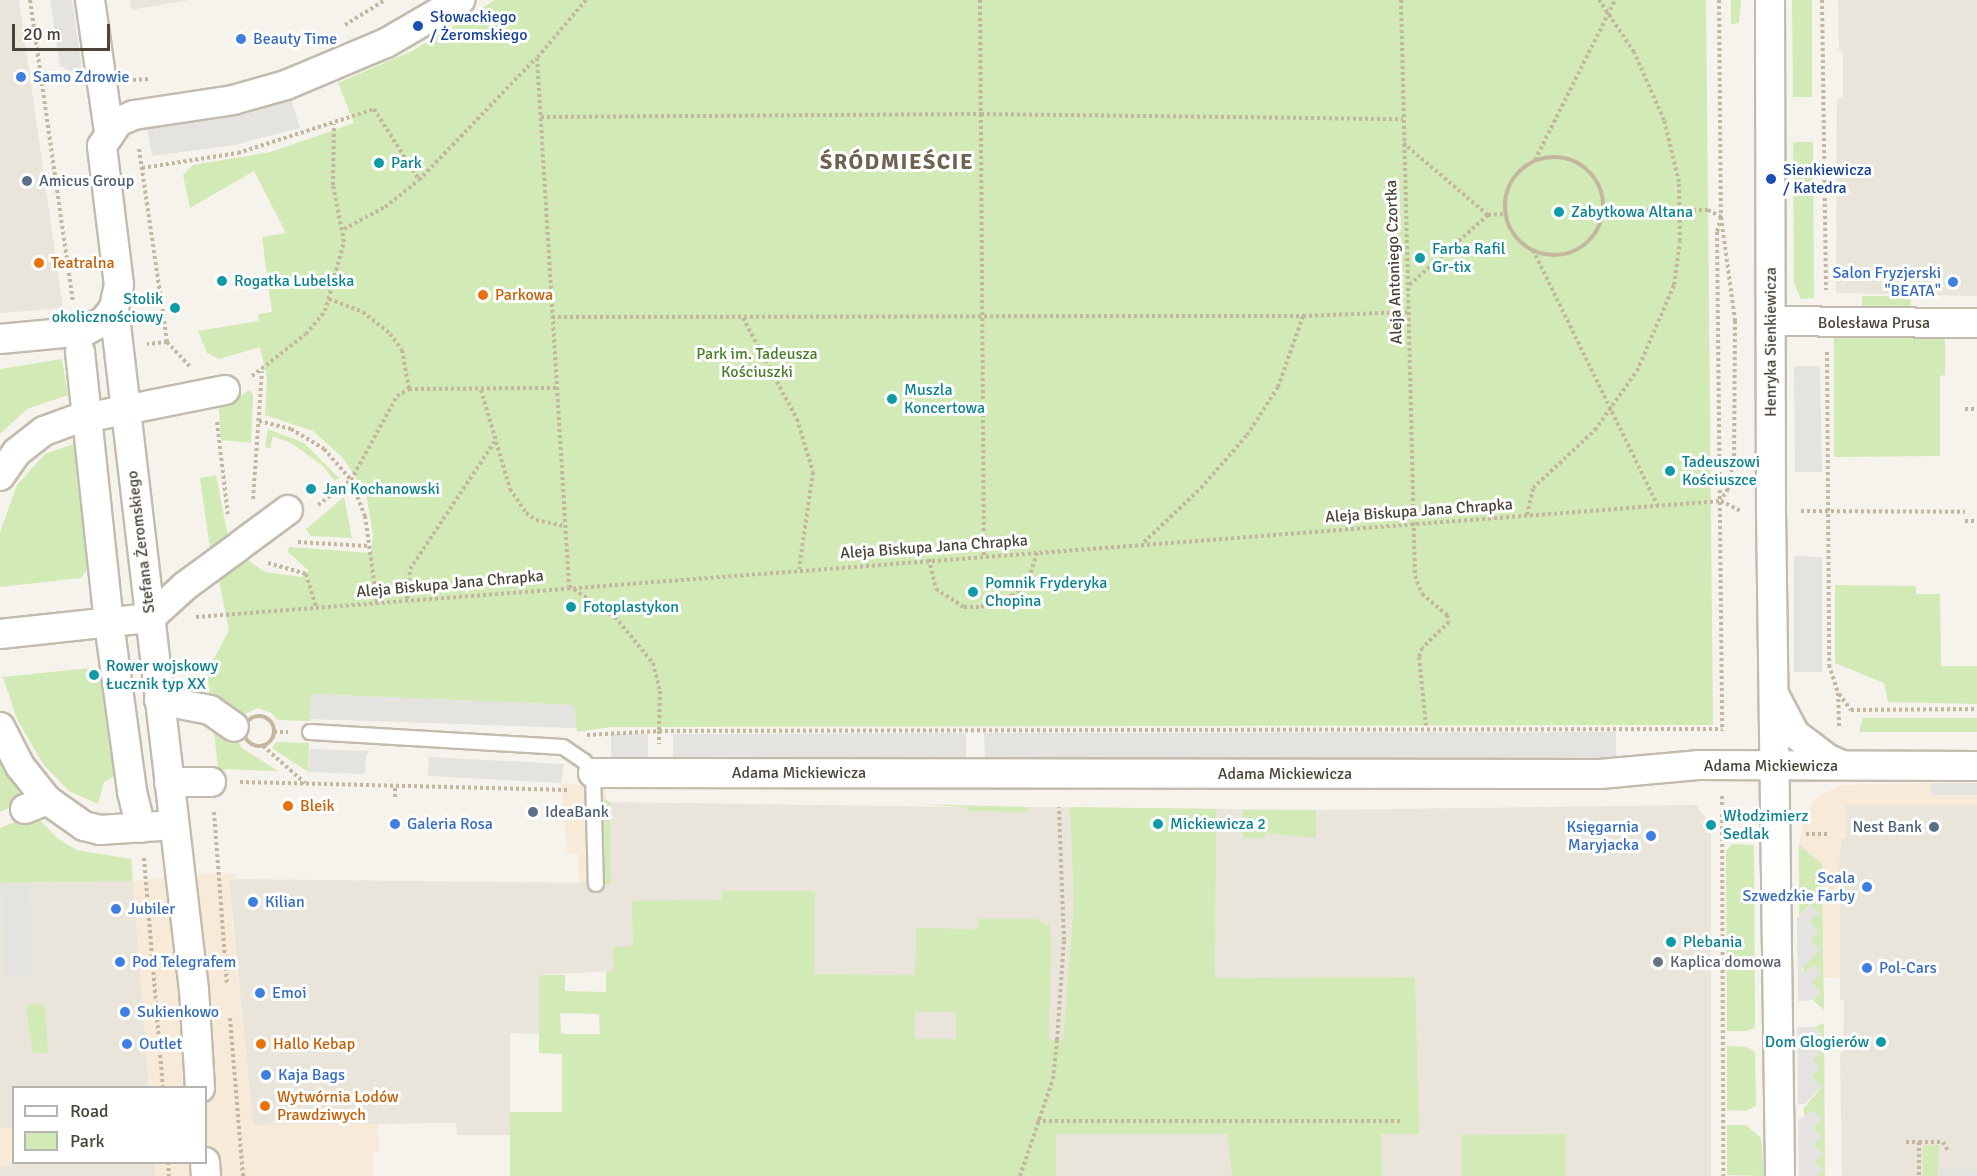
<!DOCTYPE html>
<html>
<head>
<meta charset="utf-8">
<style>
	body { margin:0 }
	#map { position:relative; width:1977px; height:1176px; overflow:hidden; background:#f6f3ec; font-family:Signika,sans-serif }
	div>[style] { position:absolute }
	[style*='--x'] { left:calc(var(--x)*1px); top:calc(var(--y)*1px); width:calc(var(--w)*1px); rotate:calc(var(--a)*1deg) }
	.residential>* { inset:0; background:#eae5da }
	.commercial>* { inset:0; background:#f7ead8 }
	.green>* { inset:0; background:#d2eab5 }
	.parking>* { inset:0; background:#e5e3e0 }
	.path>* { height:4px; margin-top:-2px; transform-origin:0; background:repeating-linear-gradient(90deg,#c4b79f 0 3px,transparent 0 6px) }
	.path>.ring { margin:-2px; padding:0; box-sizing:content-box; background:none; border:4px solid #c4b79f; border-radius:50% }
	.roads { filter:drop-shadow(2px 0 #c2bbae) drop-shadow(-2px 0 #c2bbae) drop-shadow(0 2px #c2bbae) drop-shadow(0 -2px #c2bbae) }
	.lane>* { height:14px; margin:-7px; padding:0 7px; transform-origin:7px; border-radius:7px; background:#fff }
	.street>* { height:28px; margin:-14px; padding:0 14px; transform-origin:14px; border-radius:14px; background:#fff }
	.dots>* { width:16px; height:16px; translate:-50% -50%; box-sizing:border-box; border:3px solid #fff; border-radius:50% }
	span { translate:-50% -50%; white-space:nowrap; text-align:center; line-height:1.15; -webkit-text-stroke:6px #fff; paint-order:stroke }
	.transit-label { font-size:16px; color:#164399 }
	.left { translate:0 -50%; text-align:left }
	.shop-label { font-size:16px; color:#366cbe }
	.right { translate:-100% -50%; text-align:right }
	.culture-label { font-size:16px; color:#0d838f }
	.service-label { font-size:16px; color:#4e5e75 }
	.street-label { font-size:16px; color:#4b4439 }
	.food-label { font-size:16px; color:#c56008 }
	.park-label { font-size:16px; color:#4a7f2a }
	.worship-label { font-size:16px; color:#5b616d }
	.district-label { font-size:22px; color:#6e6250; font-weight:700; letter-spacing:1.5px }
	.legend { position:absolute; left:12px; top:1086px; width:195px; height:78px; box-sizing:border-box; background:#fff; border:2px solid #b7b4b0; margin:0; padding:8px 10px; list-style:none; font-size:18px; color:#4b4439 }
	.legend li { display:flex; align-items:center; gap:12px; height:30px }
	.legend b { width:30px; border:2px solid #b7b4b0 }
	.scale { position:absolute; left:12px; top:24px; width:98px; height:27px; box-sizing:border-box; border:3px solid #4b4439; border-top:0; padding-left:8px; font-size:18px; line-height:21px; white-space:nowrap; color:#4b4439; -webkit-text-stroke:4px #fff; paint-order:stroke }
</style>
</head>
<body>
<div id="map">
	<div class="residential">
		<div style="clip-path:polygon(0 0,19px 0,63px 308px,0 313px)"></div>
		<div style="clip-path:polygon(130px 0,190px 0,131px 10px)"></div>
		<div style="clip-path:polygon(1838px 0,1977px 0,1977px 296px,1836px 293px,1837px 99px,1843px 98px,1843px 52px,1839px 51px)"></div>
		<div style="clip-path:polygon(610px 802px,967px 807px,968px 811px,1026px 812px,1027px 807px,1316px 810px,1696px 805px,1711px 825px,1711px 1176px,1056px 1176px,1056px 1134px,1418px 1134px,1414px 977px,1216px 1041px,915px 1039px,915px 975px,614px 971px,539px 975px,539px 1034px,510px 1033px,510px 1135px,457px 1135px,456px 1123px,253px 1125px,229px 879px,611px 883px)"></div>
		<div style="clip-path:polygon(1846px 805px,1977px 805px,1977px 1176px,1842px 1176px,1840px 1052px,1843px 1051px,1844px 1001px,1840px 1000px,1839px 860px,1842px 837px,1846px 837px)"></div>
		<div style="clip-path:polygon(133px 881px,149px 1087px,14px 1088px,14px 1162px,155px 1163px,156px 1176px,0 1176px,0 883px)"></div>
	</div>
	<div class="commercial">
		<div style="clip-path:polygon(561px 783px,606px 788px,605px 884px,579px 883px,578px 854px,567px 853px)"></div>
		<div style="clip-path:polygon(1931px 783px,1931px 795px,1977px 795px,1977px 805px,1846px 805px,1846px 838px,1842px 838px,1839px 861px,1840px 978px,1824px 978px,1822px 865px,1799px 845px,1805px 813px,1818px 797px,1841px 785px)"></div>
		<div style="clip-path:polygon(218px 873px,236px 874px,236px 879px,229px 880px,232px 920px,253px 1125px,378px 1124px,379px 1152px,373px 1152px,373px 1176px,156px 1176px,155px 1163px,206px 1162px,206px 1088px,149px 1087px,133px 881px)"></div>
		<div style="clip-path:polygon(0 1128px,13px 1128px,14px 1162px,36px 1163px,0 1166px)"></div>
	</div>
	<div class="green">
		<div style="clip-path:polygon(495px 0,1706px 0,1713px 725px,611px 727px,577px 732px,574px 705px,311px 694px,310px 721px,278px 720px,271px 713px,258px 708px,242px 715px,210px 700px,207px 672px,229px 630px,218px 575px,243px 557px,265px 572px,301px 577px,309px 571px,288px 552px,289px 547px,371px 553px,373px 535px,366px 493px,343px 458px,313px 431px,265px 415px,267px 379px,260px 347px,219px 359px,207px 353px,198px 331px,259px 321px,258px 314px,272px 312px,262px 237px,286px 233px,254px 171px,190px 208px,183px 175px,193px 165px,271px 152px,354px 123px,338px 83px,412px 51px)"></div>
		<div style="clip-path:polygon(1731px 0,1741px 0,1739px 23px,1731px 24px)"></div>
		<div style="clip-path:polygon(1792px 0,1812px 0,1812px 97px,1793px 97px)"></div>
		<div style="clip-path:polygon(1793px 142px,1813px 142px,1814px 298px,1801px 299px,1794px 283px)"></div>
		<div style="clip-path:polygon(1862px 296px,1911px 296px,1911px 311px,1862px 311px)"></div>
		<div style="clip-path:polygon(1834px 338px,1945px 338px,1945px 375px,1940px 376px,1940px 456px,1834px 457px)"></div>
		<div style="clip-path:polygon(62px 359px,68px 395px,27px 409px,0 434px,0 369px)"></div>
		<div style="clip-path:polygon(250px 390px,253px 395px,251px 443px,221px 440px,219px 409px)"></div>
		<div style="clip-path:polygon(268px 429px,304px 443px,339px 478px,335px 481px,323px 466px,293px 444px,273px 436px,270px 448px,265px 447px)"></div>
		<div style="clip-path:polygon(74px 444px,91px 564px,81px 578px,0 587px,0 532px,17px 485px,45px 454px)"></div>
		<div style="clip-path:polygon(216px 475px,228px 537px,211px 556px,200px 478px)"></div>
		<div style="clip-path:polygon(344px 497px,352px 538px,311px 536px,306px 529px)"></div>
		<div style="clip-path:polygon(1835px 585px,1916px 586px,1916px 594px,1940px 594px,1941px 666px,1977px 666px,1977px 704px,1888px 702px,1884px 683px,1835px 663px)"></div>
		<div style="clip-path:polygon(90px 668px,105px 686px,117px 774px,104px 782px,98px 804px,69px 791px,43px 764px,17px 719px,3px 677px)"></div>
		<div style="clip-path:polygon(1863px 718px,1977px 718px,1977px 732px,1859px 732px)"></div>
		<div style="clip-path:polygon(213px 722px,235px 737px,242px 748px,278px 771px,218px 769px)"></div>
		<div style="clip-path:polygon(276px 742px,309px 743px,308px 772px,272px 748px)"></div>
		<div style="clip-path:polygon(0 761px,24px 801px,0 812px)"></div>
		<div style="clip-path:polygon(604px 798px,610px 802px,611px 883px,605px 884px)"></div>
		<div style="clip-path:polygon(917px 804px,1027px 807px,1027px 812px,968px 811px,967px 807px)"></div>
		<div style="clip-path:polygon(evenodd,1070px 807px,1216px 809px,1215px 978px,1415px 977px,1419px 1134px,1381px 1134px,1382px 1176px,1232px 1176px,1228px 1134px,1056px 1134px,1056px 1176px,510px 1176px,510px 1112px,562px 1112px,562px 1054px,539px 1053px,539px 975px,565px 975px,565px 991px,606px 992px,606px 971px,614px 971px,613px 947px,633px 946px,632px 901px,721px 900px,722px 891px,815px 891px,814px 974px,915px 975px,916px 928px,978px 929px,978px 919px,1036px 919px,1050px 926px,1051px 943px,1049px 1040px,1063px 1040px,1074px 904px,1070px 807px,915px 1012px,956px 1012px,956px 1039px,915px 1039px,915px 1012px,1070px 807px,560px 1013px,599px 1014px,600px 1034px,561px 1034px,560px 1013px)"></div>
		<div style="clip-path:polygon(1243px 810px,1316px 810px,1316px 838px,1265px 833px,1265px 838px,1243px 838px)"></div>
		<div style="clip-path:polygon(34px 814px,58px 839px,77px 850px,131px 859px,133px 881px,0 883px,0 828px)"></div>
		<div style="clip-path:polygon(1732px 844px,1754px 845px,1755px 1028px,1746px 1031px,1727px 1031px,1726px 851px)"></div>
		<div style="clip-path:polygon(1799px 845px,1822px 864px,1824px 1010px,1813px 1000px,1821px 992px,1812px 983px,1821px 973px,1813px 965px,1802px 976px,1811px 940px,1810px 904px,1799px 916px)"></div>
		<div style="clip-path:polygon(45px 1004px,48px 1053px,33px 1053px,26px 1010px,29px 1005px)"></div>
		<div style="clip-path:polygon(1824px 1023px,1825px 1176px,1817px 1176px,1823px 1170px,1815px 1162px,1814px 1145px,1803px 1109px,1822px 1087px,1812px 1077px,1812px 1043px,1822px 1034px,1815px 1027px)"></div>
		<div style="clip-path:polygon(1727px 1046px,1746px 1047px,1755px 1052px,1756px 1106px,1746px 1111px,1727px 1110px)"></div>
		<div style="clip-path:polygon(1727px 1125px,1746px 1125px,1761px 1138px,1764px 1176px,1727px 1175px)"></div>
		<div style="clip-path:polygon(1566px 1134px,1565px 1176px,1462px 1176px,1462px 1135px)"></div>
		<div style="clip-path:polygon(1939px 1145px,1937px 1176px,1923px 1176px,1923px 1146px)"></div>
	</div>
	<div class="parking">
		<div style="clip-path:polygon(50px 0,72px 0,83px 77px,60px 66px)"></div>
		<div style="clip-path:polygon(291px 99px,300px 128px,234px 145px,152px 156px,147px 128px,246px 114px)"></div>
		<div style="clip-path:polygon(1794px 366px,1820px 366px,1822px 472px,1795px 472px)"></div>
		<div style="clip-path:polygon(1794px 556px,1822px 557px,1822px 672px,1794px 672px)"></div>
		<div style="clip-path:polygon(311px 694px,574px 705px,576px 728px,310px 719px)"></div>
		<div style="clip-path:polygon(1616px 732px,1616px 758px,985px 761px,984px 733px)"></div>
		<div style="clip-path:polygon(966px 733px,966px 761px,673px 760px,673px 734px)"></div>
		<div style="clip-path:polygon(611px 734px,648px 734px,648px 760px,611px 760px)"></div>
		<div style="clip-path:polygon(309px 749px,370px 751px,366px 756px,365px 774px,308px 772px)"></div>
		<div style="clip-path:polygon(429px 757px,564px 764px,561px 783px,428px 776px)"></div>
		<div style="clip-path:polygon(1931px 783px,1977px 783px,1977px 795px,1931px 795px)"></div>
		<div style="clip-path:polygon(2px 883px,29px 883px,32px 977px,5px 977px)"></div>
		<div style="clip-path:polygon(1811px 904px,1819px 913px,1810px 922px,1819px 931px,1811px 940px,1820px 949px,1802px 970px,1803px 975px,1813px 965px,1821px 973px,1812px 983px,1821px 992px,1813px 1000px,1798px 1001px,1797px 918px)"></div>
		<div style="clip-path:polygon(1797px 1027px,1815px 1027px,1822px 1034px,1812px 1043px,1821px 1053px,1813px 1060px,1821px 1068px,1812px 1077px,1822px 1087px,1804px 1104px,1798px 1104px)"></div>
		<div style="clip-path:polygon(1813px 1110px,1822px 1119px,1813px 1128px,1822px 1137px,1814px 1145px,1823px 1154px,1815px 1162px,1823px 1170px,1817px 1176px,1799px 1176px,1798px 1120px)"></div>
		<div style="clip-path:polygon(1939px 1168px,1977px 1170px,1977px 1176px,1937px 1176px)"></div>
	</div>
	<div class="path">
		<div style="--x:30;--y:0;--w:305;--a:81.9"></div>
		<div style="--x:586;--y:0;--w:76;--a:130.2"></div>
		<div style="--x:537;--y:58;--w:529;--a:86.53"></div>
		<div style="--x:569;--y:586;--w:55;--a:34"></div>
		<div style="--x:615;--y:617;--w:60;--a:50.4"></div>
		<div style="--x:653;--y:663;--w:29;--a:76"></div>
		<div style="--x:660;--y:691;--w:40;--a:91.4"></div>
		<div style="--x:659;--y:731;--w:1063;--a:-0.11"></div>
		<div style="--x:980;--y:0;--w:555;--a:89.59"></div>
		<div style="--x:1401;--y:0;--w:576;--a:88.61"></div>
		<div style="--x:1415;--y:576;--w:19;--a:69"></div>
		<div style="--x:1422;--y:594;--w:33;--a:40"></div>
		<div style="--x:1447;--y:615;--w:7;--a:74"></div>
		<div style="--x:1449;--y:622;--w:37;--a:136"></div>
		<div style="--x:1422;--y:648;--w:9;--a:108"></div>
		<div style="--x:1419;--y:657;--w:69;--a:84.2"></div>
		<div style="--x:1719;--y:0;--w:217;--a:89.5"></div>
		<div style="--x:1721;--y:217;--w:16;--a:105"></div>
		<div style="--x:1717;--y:232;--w:499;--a:89.4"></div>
		<div style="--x:1822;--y:0;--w:290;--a:89.2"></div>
		<div style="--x:345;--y:25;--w:47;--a:-32"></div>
		<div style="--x:133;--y:80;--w:16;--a:-4"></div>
		<div style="--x:541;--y:117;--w:440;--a:-0.4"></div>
		<div style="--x:981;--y:114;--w:422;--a:0.7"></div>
		<div style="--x:1403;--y:143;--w:111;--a:40.3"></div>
		<div style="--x:1488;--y:215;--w:108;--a:138.4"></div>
		<div style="--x:139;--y:149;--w:195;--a:81.7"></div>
		<div style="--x:167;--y:342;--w:20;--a:174"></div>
		<div class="ring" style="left:1505px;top:157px;width:94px;height:94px"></div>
		<div style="--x:1535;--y:160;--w:179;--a:-63.4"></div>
		<div style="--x:142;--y:168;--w:97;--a:-8.9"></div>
		<div style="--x:238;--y:153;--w:143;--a:-17.9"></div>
		<div style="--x:374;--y:109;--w:84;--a:57.6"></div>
		<div style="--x:1603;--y:211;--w:105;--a:-0.5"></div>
		<div style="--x:1708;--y:210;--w:15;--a:28"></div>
		<div style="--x:1721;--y:217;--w:105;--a:82.3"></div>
		<div style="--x:1735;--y:321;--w:136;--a:90.4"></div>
		<div style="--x:1734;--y:457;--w:33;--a:101"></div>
		<div style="--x:1728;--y:489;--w:13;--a:122"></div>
		<div style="--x:1488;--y:215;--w:18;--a:-3"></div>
		<div style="--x:344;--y:229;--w:47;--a:-28.2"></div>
		<div style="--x:385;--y:207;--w:43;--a:-38.5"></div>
		<div style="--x:419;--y:180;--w:169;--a:-46.2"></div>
		<div style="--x:1533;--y:250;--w:285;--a:64"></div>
		<div style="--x:329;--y:299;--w:36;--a:21"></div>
		<div style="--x:363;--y:312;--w:35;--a:39"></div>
		<div style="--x:390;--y:334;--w:20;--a:53"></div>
		<div style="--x:402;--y:350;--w:40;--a:80"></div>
		<div style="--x:552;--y:317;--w:751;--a:-0.08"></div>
		<div style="--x:1303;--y:316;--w:104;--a:-2.2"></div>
		<div style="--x:743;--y:318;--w:115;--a:61.9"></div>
		<div style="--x:797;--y:419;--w:55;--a:73.2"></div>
		<div style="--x:813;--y:472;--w:98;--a:98.2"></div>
		<div style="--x:167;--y:342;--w:34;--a:47"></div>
		<div style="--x:1827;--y:352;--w:313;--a:89.6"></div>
		<div style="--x:1829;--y:665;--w:29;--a:72"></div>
		<div style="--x:1838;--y:693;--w:36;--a:88"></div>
		<div style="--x:252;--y:376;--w:68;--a:-37.9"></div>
		<div style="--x:306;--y:334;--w:30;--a:-50"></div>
		<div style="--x:325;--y:311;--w:72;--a:-74.6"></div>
		<div style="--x:344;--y:242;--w:58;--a:-100.9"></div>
		<div style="--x:333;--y:185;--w:61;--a:-89.1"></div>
		<div style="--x:481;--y:390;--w:103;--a:73.7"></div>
		<div style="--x:510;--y:489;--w:29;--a:56"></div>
		<div style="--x:526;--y:513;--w:12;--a:35"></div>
		<div style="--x:536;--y:520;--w:30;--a:12"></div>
		<div style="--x:1965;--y:409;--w:12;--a:0"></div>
		<div style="--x:259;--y:421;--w:33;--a:14"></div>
		<div style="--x:291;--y:429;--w:39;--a:31"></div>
		<div style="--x:324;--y:449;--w:41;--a:48.9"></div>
		<div style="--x:351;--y:480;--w:39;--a:69"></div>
		<div style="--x:365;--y:516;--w:86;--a:82"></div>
		<div style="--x:217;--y:422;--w:94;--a:83.3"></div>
		<div style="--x:253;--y:499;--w:128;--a:-86"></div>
		<div style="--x:1721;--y:501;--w:22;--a:27"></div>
		<div style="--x:318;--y:505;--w:41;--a:-37.1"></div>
		<div style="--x:351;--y:480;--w:96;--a:-61.3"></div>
		<div style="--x:397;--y:396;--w:14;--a:-30"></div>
		<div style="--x:409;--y:389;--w:148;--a:-0.4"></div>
		<div style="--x:1801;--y:511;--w:164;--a:0.3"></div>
		<div style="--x:1527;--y:515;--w:28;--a:-77"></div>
		<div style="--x:1533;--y:488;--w:85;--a:-43.1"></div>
		<div style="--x:1595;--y:430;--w:72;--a:-54.6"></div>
		<div style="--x:1637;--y:371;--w:94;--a:-66.7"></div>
		<div style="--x:1674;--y:285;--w:44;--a:-82.2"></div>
		<div style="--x:1680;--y:241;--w:59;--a:-91"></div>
		<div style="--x:1679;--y:182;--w:64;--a:-103.6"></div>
		<div style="--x:1664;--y:120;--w:74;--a:-113.8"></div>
		<div style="--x:1634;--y:52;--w:63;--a:-123.9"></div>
		<div style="--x:1965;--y:521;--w:12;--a:0"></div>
		<div style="--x:298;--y:542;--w:69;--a:3.3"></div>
		<div style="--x:1144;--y:542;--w:79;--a:-43.5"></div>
		<div style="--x:1201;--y:488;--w:70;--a:-49"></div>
		<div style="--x:1247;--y:435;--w:57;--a:-57.1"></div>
		<div style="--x:1278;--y:387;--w:75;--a:-70.6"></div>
		<div style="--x:929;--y:559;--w:31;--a:77"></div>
		<div style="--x:936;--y:589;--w:33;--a:33"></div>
		<div style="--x:964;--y:607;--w:17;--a:0"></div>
		<div style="--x:981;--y:607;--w:33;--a:-20"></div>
		<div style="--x:1012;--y:596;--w:19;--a:-39"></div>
		<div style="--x:1027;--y:584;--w:35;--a:-72"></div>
		<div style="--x:268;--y:563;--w:40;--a:16"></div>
		<div style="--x:306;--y:574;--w:34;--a:73"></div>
		<div style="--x:407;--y:599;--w:30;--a:-84"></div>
		<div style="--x:410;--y:569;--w:154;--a:-56.4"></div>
		<div style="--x:196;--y:617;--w:1529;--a:-4.35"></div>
		<div style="--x:1839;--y:694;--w:20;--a:53"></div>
		<div style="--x:1851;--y:710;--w:126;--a:-0.5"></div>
		<div class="ring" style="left:244px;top:716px;width:26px;height:26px"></div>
		<div style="--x:274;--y:732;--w:14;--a:0"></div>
		<div style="--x:587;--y:735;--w:72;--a:-3.2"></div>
		<div style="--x:659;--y:731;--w:13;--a:90"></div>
		<div style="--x:263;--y:746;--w:56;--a:41.4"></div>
		<div style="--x:240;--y:782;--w:328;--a:1.4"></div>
		<div style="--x:1722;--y:796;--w:380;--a:89.8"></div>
		<div style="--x:395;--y:797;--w:11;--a:-90"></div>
		<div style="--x:214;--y:812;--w:172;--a:85.7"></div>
		<div style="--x:1806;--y:834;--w:23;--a:0"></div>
		<div style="--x:1722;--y:835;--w:25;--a:-2"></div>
		<div style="--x:144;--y:858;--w:231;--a:85.3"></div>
		<div style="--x:230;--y:1018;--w:159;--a:85.3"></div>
		<div style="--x:1037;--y:1121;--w:363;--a:0"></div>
		<div style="--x:1906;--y:1142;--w:13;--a:0"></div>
		<div style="--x:1919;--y:1142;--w:34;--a:90"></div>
		<div style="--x:1919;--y:1142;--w:24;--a:0"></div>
		<div style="--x:1943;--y:1142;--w:10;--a:61"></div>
		<div style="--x:168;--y:1162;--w:14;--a:86"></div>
		<div style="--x:1020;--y:1176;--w:102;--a:-71.2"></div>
		<div style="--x:1053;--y:1079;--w:39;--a:-84"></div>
		<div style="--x:1057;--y:1040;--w:100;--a:-86"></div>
		<div style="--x:1064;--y:940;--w:133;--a:-92.2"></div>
	</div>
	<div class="roads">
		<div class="lane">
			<div style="--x:310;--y:732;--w:253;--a:3.4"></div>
			<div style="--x:563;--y:747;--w:25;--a:34"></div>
			<div style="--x:584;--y:761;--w:15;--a:53"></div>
			<div style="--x:593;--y:773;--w:111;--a:88.5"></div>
		</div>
		<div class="street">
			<div style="--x:90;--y:0;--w:133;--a:81.8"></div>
			<div style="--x:1770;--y:0;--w:511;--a:89.89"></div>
			<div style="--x:1771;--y:511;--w:665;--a:89.22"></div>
			<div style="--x:1771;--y:321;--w:206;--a:0.6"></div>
			<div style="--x:0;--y:339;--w:85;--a:-5.4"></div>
			<div style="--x:85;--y:331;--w:21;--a:-28"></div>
			<div style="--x:104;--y:321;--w:16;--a:-52"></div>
			<div style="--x:80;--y:352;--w:273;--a:83.9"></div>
			<div style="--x:109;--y:623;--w:171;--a:82.2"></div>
			<div style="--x:132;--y:792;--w:37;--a:76"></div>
			<div style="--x:0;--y:476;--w:29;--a:-55"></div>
			<div style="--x:17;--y:452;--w:34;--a:-38"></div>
			<div style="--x:44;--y:431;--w:33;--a:-20"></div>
			<div style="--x:75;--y:420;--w:153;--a:-11.3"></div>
			<div style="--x:242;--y:544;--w:57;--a:-36.5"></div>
			<div style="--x:0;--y:634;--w:151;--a:-6.1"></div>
			<div style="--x:150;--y:618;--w:47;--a:-42.4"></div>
			<div style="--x:185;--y:586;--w:66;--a:-36.3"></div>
			<div style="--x:1776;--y:698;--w:41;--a:62.2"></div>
			<div style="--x:1795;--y:734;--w:41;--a:37.1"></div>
			<div style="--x:1828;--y:759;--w:15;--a:23"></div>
			<div style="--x:159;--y:700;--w:52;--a:11.1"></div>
			<div style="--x:210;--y:710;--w:29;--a:35"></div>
			<div style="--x:0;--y:727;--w:44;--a:62.9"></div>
			<div style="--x:20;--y:766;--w:43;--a:51.5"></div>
			<div style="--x:593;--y:773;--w:1007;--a:0.06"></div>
			<div style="--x:1600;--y:774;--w:98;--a:-5.2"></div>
			<div style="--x:1698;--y:765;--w:279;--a:0.2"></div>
			<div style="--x:169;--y:782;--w:42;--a:0"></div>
			<div style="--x:25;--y:809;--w:24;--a:-22"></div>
			<div style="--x:47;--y:800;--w:45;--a:35.1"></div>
			<div style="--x:84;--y:826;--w:16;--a:14"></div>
			<div style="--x:100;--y:830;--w:60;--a:-3.8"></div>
			<div style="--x:200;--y:1088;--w:98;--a:-93.5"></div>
			<div style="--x:194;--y:990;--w:687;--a:-96.69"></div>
			<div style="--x:114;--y:308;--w:24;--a:-78"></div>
			<div style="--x:119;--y:285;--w:140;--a:-97"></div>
			<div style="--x:102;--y:146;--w:29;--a:-56"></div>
			<div style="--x:118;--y:122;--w:17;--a:-24"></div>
			<div style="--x:134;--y:115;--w:100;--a:-8.6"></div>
			<div style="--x:233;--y:100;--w:55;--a:-15.8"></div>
			<div style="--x:286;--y:85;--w:108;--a:-22.8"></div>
			<div style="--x:386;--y:43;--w:86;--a:-30.2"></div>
			<div style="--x:205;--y:1162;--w:14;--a:86"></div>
		</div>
	</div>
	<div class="dots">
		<div style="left:418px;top:26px;background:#1a4fb4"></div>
		<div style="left:241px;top:39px;background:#3f7fe0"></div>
		<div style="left:21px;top:77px;background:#3f7fe0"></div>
		<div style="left:379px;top:163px;background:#0f9aa8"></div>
		<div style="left:1771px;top:179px;background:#1a4fb4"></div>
		<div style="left:27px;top:181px;background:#5c6f8a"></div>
		<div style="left:1559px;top:212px;background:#0f9aa8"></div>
		<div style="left:1420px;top:258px;background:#0f9aa8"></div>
		<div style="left:39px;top:263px;background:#e8710a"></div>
		<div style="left:222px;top:281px;background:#0f9aa8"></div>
		<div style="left:1953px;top:282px;background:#3f7fe0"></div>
		<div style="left:483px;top:295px;background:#e8710a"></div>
		<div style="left:175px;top:308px;background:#0f9aa8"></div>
		<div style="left:892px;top:399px;background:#0f9aa8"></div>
		<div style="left:1670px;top:471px;background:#0f9aa8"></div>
		<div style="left:311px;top:489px;background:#0f9aa8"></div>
		<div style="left:973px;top:592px;background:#0f9aa8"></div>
		<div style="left:571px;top:607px;background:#0f9aa8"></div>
		<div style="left:94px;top:675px;background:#0f9aa8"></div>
		<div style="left:288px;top:806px;background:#e8710a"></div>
		<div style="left:533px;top:812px;background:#5c6f8a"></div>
		<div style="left:395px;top:824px;background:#3f7fe0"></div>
		<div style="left:1158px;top:824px;background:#0f9aa8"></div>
		<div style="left:1711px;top:825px;background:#0f9aa8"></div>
		<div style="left:1934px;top:827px;background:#5c6f8a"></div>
		<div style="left:1651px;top:836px;background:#3f7fe0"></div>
		<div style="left:1867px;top:887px;background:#3f7fe0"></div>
		<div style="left:253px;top:902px;background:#3f7fe0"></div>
		<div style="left:116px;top:909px;background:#3f7fe0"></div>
		<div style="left:1671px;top:942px;background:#0f9aa8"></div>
		<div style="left:120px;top:962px;background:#3f7fe0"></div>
		<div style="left:1658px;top:962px;background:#6b7280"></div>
		<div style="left:1867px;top:968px;background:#3f7fe0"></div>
		<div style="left:260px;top:993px;background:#3f7fe0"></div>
		<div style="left:125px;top:1012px;background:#3f7fe0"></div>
		<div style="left:1881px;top:1042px;background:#0f9aa8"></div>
		<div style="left:127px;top:1044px;background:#3f7fe0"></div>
		<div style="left:261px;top:1044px;background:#e8710a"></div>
		<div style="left:266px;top:1075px;background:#3f7fe0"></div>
		<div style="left:265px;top:1106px;background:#e8710a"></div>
	</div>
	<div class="transit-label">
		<span class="left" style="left:430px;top:26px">Słowackiego<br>/ Żeromskiego</span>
		<span class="left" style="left:1783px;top:179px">Sienkiewicza<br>/ Katedra</span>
	</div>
	<div class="shop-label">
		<span class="left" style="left:253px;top:39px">Beauty Time</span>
		<span class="left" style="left:33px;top:77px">Samo Zdrowie</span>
		<span class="right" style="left:1941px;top:282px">Salon Fryzjerski<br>"BEATA"</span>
		<span class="left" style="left:407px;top:824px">Galeria Rosa</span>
		<span class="right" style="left:1639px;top:836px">Księgarnia<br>Maryjacka</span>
		<span class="right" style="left:1855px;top:887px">Scala<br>Szwedzkie Farby</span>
		<span class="left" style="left:265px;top:902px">Kilian</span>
		<span class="left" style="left:128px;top:909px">Jubiler</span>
		<span class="left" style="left:132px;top:962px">Pod Telegrafem</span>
		<span class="left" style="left:1879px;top:968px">Pol-Cars</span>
		<span class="left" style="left:272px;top:993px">Emoi</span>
		<span class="left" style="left:137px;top:1012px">Sukienkowo</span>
		<span class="left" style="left:139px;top:1044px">Outlet</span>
		<span class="left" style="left:278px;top:1075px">Kaja Bags</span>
	</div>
	<div class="culture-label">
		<span class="left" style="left:391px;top:163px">Park</span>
		<span class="left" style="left:1571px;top:212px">Zabytkowa Altana</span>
		<span class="left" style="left:1432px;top:258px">Farba Rafil<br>Gr-tix</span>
		<span class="left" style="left:234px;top:281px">Rogatka Lubelska</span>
		<span class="right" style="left:163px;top:308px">Stolik<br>okolicznościowy</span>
		<span class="left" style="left:904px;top:399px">Muszla<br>Koncertowa</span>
		<span class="left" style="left:1682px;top:471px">Tadeuszowi<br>Kościuszce</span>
		<span class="left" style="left:323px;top:489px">Jan Kochanowski</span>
		<span class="left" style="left:985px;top:592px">Pomnik Fryderyka<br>Chopina</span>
		<span class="left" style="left:583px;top:607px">Fotoplastykon</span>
		<span class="left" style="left:106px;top:675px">Rower wojskowy<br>Łucznik typ XX</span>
		<span class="left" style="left:1723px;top:825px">Włodzimierz<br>Sedlak</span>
		<span class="left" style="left:1170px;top:824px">Mickiewicza 2</span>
		<span class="left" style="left:1683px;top:942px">Plebania</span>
		<span class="right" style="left:1869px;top:1042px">Dom Glogierów</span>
	</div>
	<div class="service-label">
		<span class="left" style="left:39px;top:181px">Amicus Group</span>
		<span class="left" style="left:545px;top:812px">IdeaBank</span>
		<span class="right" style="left:1922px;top:827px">Nest Bank</span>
	</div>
	<div class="street-label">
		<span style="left:1394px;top:262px;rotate:-92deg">Aleja Antoniego Czortka</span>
		<span style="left:1874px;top:323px">Bolesława Prusa</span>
		<span style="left:1771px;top:342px;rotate:-90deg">Henryka Sienkiewicza</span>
		<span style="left:1419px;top:511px;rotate:-4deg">Aleja Biskupa Jana Chrapka</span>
		<span style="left:141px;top:542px;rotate:-97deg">Stefana Żeromskiego</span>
		<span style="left:934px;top:547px;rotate:-4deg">Aleja Biskupa Jana Chrapka</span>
		<span style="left:450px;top:584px;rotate:-5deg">Aleja Biskupa Jana Chrapka</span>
		<span style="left:1771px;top:766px">Adama Mickiewicza</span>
		<span style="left:799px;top:773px">Adama Mickiewicza</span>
		<span style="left:1285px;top:774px">Adama Mickiewicza</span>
	</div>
	<div class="food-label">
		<span class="left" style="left:51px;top:263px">Teatralna</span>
		<span class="left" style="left:495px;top:295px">Parkowa</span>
		<span class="left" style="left:300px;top:806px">Bleik</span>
		<span class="left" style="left:273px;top:1044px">Hallo Kebap</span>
		<span class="left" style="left:277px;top:1106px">Wytwórnia Lodów<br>Prawdziwych</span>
	</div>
	<div class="park-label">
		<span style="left:757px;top:363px">Park im. Tadeusza<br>Kościuszki</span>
	</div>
	<div class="worship-label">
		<span class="left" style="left:1670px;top:962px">Kaplica domowa</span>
	</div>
	<div class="district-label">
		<span style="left:897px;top:162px">ŚRÓDMIEŚCIE</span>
	</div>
	<ul class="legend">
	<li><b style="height:8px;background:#fff"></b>Road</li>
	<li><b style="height:16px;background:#d2eab5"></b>Park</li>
	</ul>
	<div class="scale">20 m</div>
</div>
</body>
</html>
